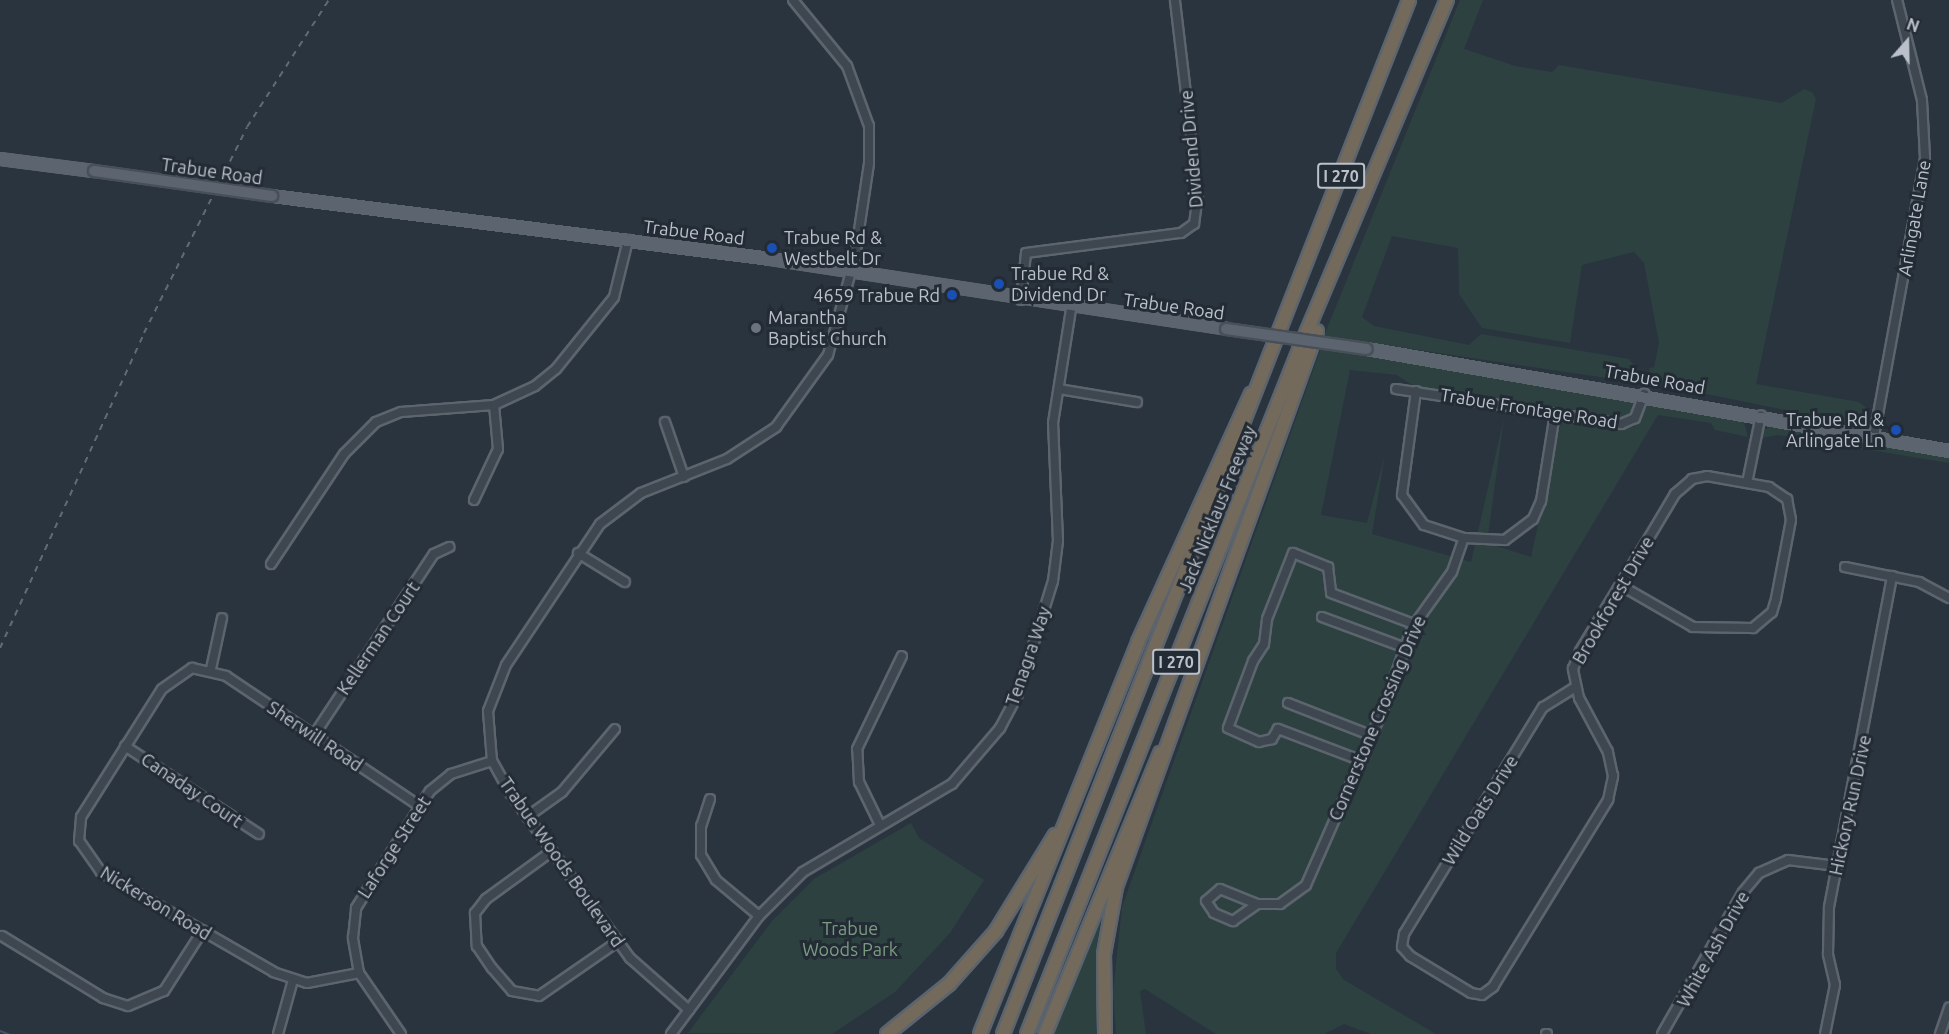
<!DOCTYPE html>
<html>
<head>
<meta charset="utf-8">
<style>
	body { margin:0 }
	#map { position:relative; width:1949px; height:1034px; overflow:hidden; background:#2a343f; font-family:Ubuntu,sans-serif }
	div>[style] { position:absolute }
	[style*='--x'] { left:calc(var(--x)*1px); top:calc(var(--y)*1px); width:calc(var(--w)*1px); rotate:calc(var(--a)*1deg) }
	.green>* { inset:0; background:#2d4141 }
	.stream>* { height:2px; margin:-1px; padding:0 1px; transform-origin:1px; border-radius:1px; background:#425366 }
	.roads { filter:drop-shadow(2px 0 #5c646d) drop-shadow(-2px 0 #5c646d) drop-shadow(0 2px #5c646d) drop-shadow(0 -2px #5c646d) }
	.minor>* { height:8px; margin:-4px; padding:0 4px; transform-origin:4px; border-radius:4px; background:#3e464f }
	.major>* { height:10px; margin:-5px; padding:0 5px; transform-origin:5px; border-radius:5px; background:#5c656f }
	.highway>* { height:12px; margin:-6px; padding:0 6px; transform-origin:6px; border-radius:6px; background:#746a5c }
	.rail>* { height:2px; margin-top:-1px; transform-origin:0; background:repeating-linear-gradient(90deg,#616a76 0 6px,transparent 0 12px) }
	.bridges { filter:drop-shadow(2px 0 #484f59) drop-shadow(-2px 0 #484f59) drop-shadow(0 2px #484f59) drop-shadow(0 -2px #484f59) }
	.major-bridge>* { height:10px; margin:-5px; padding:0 5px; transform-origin:5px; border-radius:5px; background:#5c656f }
	.dots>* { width:16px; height:16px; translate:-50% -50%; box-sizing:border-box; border:3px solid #232b35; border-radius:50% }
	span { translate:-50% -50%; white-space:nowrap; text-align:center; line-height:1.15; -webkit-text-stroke:6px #232b35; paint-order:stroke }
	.shield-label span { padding:2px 4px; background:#232b35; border:2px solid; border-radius:4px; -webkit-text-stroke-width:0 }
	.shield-label { font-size:16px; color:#bbc1ca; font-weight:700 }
	.street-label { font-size:18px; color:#bbc1ca }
	.poi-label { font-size:18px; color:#bbc1ca }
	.left { translate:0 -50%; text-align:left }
	.right { translate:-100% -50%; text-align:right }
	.park-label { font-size:18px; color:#7c9c82 }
	.north { position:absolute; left:1877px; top:12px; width:60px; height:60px; -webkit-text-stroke:4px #232b35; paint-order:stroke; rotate:20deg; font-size:16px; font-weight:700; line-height:24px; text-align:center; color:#bbc1ca }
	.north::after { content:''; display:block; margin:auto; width:21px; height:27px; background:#bbc1ca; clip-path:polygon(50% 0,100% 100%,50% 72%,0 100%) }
</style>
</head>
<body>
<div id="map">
	<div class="green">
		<div style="clip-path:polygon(1460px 0,1483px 0,1464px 49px,1515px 66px,1552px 72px,1559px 65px,1782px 103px,1804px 89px,1812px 92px,1816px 99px,1756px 384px,1859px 402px,1870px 411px,1865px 419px,1849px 423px,1653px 383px,1649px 368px,1654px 367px,1659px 343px,1644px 263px,1634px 252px,1582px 265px,1570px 343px,1482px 328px,1459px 294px,1458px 248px,1392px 236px,1362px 317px,1374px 326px,1469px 345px,1481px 334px,1629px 359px,1641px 374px,1634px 382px,1324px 336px)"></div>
		<div style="clip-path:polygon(1321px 348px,1633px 401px,1634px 411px,1623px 419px,1415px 387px,1397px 375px,1350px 370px,1321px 515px,1367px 523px,1385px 454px,1372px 534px,1471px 562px,1504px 418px,1487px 543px,1531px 557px,1562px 418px,1634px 427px,1650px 402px,1743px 419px,1748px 437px,1715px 430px,1711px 423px,1658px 415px,1336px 953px,1336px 969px,1344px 980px,1436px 1034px,1371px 1034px,1344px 1024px,1324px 1034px,1216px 1034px,1145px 989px,1140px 991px,1146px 1034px,1116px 1034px,1113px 993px,1122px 907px)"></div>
		<div style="clip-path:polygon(1775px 425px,1949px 456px,1949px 463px,1779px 435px,1761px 438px,1764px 430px)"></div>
		<div style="clip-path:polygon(911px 823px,919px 838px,984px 880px,950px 933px,895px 992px,832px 1034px,688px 1033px,772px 921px,814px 879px)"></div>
		<div style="clip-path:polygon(1105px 899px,1110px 900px,1102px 1034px,1052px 1034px)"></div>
	</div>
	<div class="stream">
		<div style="--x:0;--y:1031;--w:9;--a:21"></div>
	</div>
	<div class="roads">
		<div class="minor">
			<div style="--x:1021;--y:300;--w:47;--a:-83.9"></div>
			<div style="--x:1026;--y:253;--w:156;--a:-7.4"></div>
			<div style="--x:1181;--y:233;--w:16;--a:-35"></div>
			<div style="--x:1194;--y:224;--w:30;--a:-82"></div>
			<div style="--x:1198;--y:194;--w:195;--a:-96.8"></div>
			<div style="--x:1059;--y:389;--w:79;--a:9.5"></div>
			<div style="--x:1396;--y:389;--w:228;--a:8.8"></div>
			<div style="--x:1621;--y:424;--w:15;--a:-23"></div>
			<div style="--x:1635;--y:418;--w:26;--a:-69"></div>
			<div style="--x:1416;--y:391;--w:105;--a:97.7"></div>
			<div style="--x:1402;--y:495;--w:37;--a:54"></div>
			<div style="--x:1424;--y:525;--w:42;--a:18"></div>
			<div style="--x:1464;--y:538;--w:41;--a:2.8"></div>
			<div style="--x:1505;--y:540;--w:35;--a:-37"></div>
			<div style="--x:1533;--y:519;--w:20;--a:-66"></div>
			<div style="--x:1541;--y:501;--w:88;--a:-80.9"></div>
			<div style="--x:665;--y:422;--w:58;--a:70.9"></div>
			<div style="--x:1874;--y:436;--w:283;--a:-79.6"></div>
			<div style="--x:1925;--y:158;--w:58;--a:-93"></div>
			<div style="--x:1922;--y:100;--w:103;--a:-104"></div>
			<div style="--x:1747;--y:483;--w:69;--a:-78.4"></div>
			<div style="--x:474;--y:500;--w:56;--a:-64.8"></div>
			<div style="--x:498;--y:449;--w:44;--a:-95.2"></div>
			<div style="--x:578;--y:553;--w:55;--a:31.7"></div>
			<div style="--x:271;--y:564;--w:132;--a:-56.4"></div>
			<div style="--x:344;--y:454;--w:45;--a:-45"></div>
			<div style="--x:376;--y:422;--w:27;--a:-22"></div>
			<div style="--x:401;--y:412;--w:93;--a:-4.3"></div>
			<div style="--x:494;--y:405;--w:45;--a:-24.9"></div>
			<div style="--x:535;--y:386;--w:27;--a:-39"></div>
			<div style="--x:556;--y:369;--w:92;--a:-51.1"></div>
			<div style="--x:614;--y:297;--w:59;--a:-76.2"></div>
			<div style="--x:1845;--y:567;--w:76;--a:11.5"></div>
			<div style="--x:1919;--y:582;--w:34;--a:28"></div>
			<div style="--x:1322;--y:617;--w:90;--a:20.3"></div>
			<div style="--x:211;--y:669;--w:52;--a:-77.8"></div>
			<div style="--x:1574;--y:688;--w:36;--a:148"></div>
			<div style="--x:1543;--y:707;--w:266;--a:121.5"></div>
			<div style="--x:1404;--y:934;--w:13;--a:99"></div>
			<div style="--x:1402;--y:947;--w:12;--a:48"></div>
			<div style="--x:1410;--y:956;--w:71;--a:31.2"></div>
			<div style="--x:1471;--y:993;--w:11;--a:10"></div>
			<div style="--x:1482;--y:995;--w:14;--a:-36"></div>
			<div style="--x:1493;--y:987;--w:220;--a:-58.4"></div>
			<div style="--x:1608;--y:800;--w:25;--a:-78"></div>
			<div style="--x:1613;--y:776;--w:25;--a:-102"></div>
			<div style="--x:1608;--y:752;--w:61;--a:-118.2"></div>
			<div style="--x:1579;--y:698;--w:30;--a:-102"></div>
			<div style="--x:1573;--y:669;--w:19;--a:-69"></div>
			<div style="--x:1580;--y:651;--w:77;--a:-58.8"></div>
			<div style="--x:1620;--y:585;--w:57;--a:-58.5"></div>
			<div style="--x:1650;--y:536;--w:49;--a:-59.2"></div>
			<div style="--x:1675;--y:494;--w:23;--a:-41"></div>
			<div style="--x:1692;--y:479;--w:15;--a:-11"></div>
			<div style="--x:1707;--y:476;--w:63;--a:10.1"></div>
			<div style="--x:1769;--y:487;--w:22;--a:34"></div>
			<div style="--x:1787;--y:499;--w:21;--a:79"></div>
			<div style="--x:1791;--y:520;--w:80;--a:100.8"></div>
			<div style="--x:1776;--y:599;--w:14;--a:107"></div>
			<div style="--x:1772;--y:612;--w:25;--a:140"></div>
			<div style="--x:1753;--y:628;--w:60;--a:-179"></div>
			<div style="--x:1693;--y:627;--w:84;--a:-150.1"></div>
			<div style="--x:1288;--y:703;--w:88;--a:21.3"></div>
			<div style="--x:314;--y:735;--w:217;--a:-56.5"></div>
			<div style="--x:434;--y:554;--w:17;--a:-25"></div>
			<div style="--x:125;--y:746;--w:160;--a:33.3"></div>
			<div style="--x:1357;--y:759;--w:85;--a:-159.2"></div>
			<div style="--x:1278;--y:729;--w:12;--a:121"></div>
			<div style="--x:1272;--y:739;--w:13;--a:167"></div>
			<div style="--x:1259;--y:742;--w:34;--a:-156"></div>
			<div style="--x:1228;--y:728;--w:72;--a:-69.5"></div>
			<div style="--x:1253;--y:661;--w:20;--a:-57"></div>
			<div style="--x:1264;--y:644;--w:25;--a:-83"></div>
			<div style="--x:1267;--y:619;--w:71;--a:-68.5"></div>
			<div style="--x:1293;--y:553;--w:38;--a:22"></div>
			<div style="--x:1328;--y:567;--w:26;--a:83"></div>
			<div style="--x:1331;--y:593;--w:89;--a:20.5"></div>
			<div style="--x:710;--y:799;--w:28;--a:108"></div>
			<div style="--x:701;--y:826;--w:29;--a:90"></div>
			<div style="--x:701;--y:855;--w:29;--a:59"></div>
			<div style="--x:716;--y:880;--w:56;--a:39.9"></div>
			<div style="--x:527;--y:817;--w:43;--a:-35.5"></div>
			<div style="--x:562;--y:792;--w:82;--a:-49.9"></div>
			<div style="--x:880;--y:825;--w:48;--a:-116"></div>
			<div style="--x:859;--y:782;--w:33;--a:-93"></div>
			<div style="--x:857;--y:749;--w:103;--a:-64.2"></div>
			<div style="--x:552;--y:851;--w:82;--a:144"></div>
			<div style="--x:486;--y:899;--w:18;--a:128"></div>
			<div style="--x:475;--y:913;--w:33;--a:87"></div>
			<div style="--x:477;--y:946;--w:27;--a:56"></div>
			<div style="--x:492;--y:968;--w:30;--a:49"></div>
			<div style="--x:512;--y:991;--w:27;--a:10"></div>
			<div style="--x:539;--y:996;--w:95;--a:-34.7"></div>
			<div style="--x:1257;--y:904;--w:40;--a:-158"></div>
			<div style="--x:1220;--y:889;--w:18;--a:139"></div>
			<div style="--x:1206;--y:901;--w:14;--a:56"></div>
			<div style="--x:1214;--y:913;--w:21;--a:23"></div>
			<div style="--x:1233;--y:921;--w:29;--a:-35"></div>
			<div style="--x:1257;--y:904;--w:23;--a:0"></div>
			<div style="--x:1280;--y:904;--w:32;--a:-36"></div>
			<div style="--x:1306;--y:885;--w:189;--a:-66.3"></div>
			<div style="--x:1382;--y:712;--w:89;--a:-70.3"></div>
			<div style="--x:1412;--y:628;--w:69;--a:-54.5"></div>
			<div style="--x:1452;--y:572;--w:36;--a:-71"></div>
			<div style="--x:2;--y:936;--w:119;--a:31.5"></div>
			<div style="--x:103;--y:998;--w:26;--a:18"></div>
			<div style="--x:128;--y:1006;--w:39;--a:-23"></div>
			<div style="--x:164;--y:991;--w:72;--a:-57.4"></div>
			<div style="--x:359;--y:973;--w:53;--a:169.1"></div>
			<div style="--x:307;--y:983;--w:35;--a:-162"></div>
			<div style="--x:274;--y:972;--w:200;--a:-150"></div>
			<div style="--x:101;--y:872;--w:38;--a:-125"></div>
			<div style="--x:79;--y:841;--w:24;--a:-85"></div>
			<div style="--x:81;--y:817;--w:151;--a:-57.7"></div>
			<div style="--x:162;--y:689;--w:37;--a:-35"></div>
			<div style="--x:192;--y:668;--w:35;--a:13"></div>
			<div style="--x:226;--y:676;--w:231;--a:33.9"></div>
			<div style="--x:689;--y:1010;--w:79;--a:-138.6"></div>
			<div style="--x:630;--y:958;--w:204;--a:-126"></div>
			<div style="--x:510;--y:793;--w:37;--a:-119"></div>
			<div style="--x:492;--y:761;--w:50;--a:-94.6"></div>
			<div style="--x:488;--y:711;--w:49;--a:-68.6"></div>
			<div style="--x:506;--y:665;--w:169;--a:-56.3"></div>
			<div style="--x:600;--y:524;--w:51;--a:-37.1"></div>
			<div style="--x:641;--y:493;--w:92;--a:-21.6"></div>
			<div style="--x:727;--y:459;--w:59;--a:-33.1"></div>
			<div style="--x:776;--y:427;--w:89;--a:-54.2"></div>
			<div style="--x:828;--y:355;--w:102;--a:-74.6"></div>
			<div style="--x:855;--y:257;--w:95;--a:-81.5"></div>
			<div style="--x:869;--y:163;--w:37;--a:-90"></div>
			<div style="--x:869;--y:126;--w:64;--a:-110.1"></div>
			<div style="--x:847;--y:66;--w:85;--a:-129.3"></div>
			<div style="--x:278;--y:1034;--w:56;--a:-74.5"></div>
			<div style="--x:401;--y:1034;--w:74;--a:-124.5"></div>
			<div style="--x:359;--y:973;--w:36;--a:-100"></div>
			<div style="--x:353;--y:938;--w:30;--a:-84"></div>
			<div style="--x:356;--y:908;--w:138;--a:-57.7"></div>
			<div style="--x:430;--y:791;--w:27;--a:-39"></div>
			<div style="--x:451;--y:774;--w:43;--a:-17.6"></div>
			<div style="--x:671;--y:1034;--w:147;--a:-53.3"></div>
			<div style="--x:759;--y:916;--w:62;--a:-45"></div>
			<div style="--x:803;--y:872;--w:173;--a:-30.6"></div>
			<div style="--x:952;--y:784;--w:74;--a:-49.4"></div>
			<div style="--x:1000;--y:728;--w:38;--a:-62"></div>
			<div style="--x:1018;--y:694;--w:118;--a:-72.8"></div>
			<div style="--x:1053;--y:581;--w:40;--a:-82.9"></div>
			<div style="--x:1058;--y:541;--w:118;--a:-92.4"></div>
			<div style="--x:1053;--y:423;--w:115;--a:-81"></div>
			<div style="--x:1546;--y:1034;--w:1;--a:0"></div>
			<div style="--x:1662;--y:1034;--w:163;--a:-60.3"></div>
			<div style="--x:1743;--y:892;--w:25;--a:-50"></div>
			<div style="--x:1759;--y:873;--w:32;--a:-24"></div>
			<div style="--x:1788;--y:860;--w:49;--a:7"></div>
			<div style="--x:1825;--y:1034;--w:50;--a:-78.5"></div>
			<div style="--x:1835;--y:985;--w:32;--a:-103"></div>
			<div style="--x:1828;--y:954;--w:47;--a:-88.8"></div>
			<div style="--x:1829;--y:907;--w:337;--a:-79.2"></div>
			<div style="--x:1940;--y:1034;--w:28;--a:-71"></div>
		</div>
		<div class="major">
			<div style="--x:0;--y:159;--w:95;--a:7.3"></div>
			<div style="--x:272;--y:196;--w:503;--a:7.2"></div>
			<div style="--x:771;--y:259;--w:460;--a:8.7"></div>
			<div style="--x:1367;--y:349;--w:591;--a:9.94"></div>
		</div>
		<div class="highway">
			<div style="--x:887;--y:1034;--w:80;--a:-38.9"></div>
			<div style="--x:949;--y:984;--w:71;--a:-48.4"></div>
			<div style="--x:996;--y:931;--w:113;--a:-58.4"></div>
			<div style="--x:980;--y:1034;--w:423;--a:-68"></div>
			<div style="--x:1138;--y:642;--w:273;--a:-65.5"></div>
			<div style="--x:1003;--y:1034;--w:1111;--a:-68.56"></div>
			<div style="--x:1027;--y:1034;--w:736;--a:-68.31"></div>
			<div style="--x:1299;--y:350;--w:380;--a:-67.1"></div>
			<div style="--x:1045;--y:1034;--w:304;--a:-67.7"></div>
			<div style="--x:1105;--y:1034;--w:80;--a:-90.7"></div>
			<div style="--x:1104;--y:954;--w:68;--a:-79.8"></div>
			<div style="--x:1116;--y:887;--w:591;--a:-70.12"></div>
		</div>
	</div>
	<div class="rail">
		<div style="--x:0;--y:648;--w:346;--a:-65.4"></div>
		<div style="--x:144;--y:333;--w:230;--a:-63.4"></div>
		<div style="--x:247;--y:127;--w:151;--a:-57.2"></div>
	</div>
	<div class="bridges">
		<div class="major-bridge">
			<div style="--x:94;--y:171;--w:180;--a:8"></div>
			<div style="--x:1226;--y:329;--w:142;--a:8.1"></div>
		</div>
	</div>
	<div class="dots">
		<div style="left:772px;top:248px;background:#1a4fb4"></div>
		<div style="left:999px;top:284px;background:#1a4fb4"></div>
		<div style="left:952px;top:295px;background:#1a4fb4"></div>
		<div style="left:756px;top:328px;background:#6b7280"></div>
		<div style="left:1896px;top:430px;background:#1a4fb4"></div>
	</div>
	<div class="shield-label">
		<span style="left:1341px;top:176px">I 270</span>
		<span style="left:1176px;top:662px">I 270</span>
	</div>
	<div class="street-label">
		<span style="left:1191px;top:149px;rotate:-95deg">Dividend Drive</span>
		<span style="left:212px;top:171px;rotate:8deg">Trabue Road</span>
		<span style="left:1914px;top:218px;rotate:-80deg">Arlingate Lane</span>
		<span style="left:694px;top:232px;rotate:7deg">Trabue Road</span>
		<span style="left:1174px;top:306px;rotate:8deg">Trabue Road</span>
		<span style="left:1655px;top:379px;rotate:10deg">Trabue Road</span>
		<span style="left:1529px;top:408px;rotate:9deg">Trabue Frontage Road</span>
		<span style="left:1217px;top:509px;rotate:-68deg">Jack Nicklaus Freeway</span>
		<span style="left:1613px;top:600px;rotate:-60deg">Brookforest Drive</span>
		<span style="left:378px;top:638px;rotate:-56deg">Kellerman Court</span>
		<span style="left:1028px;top:656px;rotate:-71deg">Tenagra Way</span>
		<span style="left:1377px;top:718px;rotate:-67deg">Cornerstone Crossing Drive</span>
		<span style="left:315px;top:736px;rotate:34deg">Sherwill Road</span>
		<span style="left:192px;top:790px;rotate:34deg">Canaday Court</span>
		<span style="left:1850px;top:805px;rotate:-78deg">Hickory Run Drive</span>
		<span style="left:1480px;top:810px;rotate:-58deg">Wild Oats Drive</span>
		<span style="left:394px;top:847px;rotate:-57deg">Laforge Street</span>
		<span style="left:562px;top:862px;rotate:55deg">Trabue Woods Boulevard</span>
		<span style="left:156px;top:903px;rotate:31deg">Nickerson Road</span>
		<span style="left:1713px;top:949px;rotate:-61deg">White Ash Drive</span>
	</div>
	<div class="poi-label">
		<span class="left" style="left:784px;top:248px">Trabue Rd &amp;<br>Westbelt Dr</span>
		<span class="left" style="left:1011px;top:284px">Trabue Rd &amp;<br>Dividend Dr</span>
		<span class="right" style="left:940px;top:295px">4659 Trabue Rd</span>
		<span class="left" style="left:768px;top:328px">Marantha<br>Baptist Church</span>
		<span class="right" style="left:1884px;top:430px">Trabue Rd &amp;<br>Arlingate Ln</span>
	</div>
	<div class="park-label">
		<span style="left:850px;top:939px">Trabue<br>Woods Park</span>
	</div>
	<div class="north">N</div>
</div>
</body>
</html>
